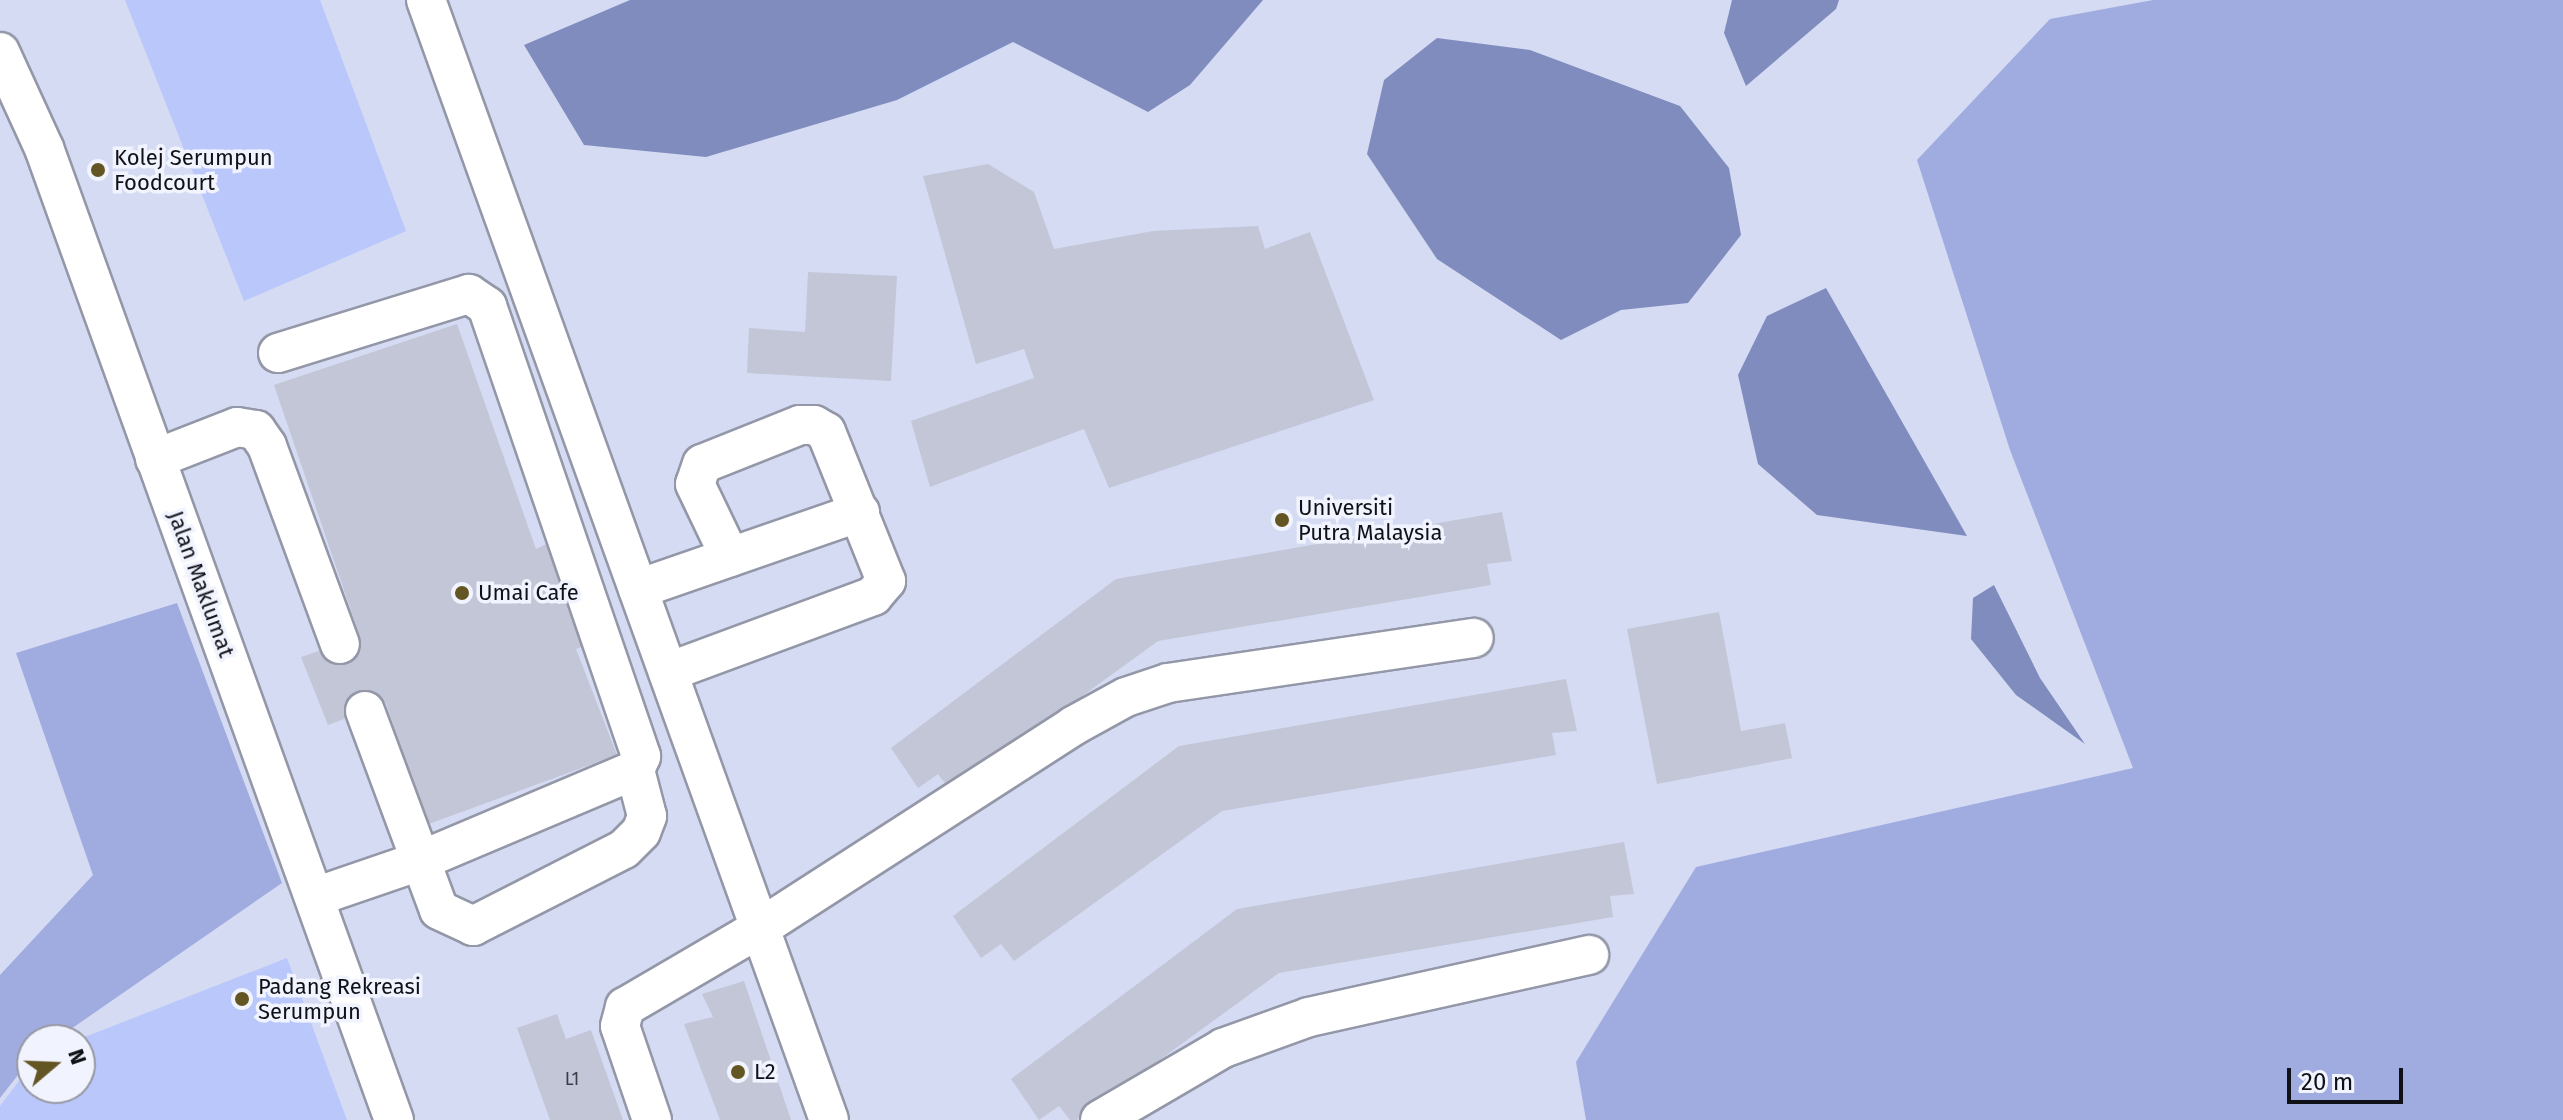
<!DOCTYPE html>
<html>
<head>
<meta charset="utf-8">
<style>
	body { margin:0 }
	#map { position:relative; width:2563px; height:1120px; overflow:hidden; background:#e1e6f8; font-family:"Fira Sans",sans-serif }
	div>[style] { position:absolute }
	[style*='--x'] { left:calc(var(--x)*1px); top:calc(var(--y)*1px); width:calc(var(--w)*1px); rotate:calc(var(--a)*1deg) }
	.built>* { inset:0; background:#d4dbf3 }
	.green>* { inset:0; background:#bac7fb }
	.forest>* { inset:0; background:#a0ace0 }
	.water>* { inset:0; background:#818cbe }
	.building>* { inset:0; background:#c2c6d7 }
	.minor-tunnel>* { height:38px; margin-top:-19px; transform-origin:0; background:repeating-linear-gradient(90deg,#c2c6d6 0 38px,transparent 0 57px) }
	.roads { filter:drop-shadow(2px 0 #9397a7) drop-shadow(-2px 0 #9397a7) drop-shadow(0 2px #9397a7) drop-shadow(0 -2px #9397a7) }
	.minor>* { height:38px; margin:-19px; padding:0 19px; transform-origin:19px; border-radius:19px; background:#fff }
	.dots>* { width:22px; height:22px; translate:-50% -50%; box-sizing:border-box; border:4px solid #f1f4fe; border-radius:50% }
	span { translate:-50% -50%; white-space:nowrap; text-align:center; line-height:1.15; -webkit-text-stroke:7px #f1f4fe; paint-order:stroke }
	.number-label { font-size:18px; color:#3c3e47 }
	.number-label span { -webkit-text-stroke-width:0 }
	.poi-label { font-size:22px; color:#101117 }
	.left { translate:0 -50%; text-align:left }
	.street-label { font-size:22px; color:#101117 }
	.north { position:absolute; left:16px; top:1024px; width:80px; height:80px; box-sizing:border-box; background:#f1f4fe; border:2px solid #9799a2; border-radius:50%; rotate:71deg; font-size:22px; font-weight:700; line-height:32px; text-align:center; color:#101117 }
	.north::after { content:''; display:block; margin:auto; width:28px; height:36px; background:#645623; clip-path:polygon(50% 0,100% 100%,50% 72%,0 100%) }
	.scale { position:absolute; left:2287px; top:1068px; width:116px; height:36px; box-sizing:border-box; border:4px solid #101117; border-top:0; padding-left:10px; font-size:24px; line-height:28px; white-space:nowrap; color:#101117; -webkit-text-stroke:6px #f1f4fe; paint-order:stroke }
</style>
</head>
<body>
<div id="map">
	<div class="built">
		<div style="clip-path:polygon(evenodd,0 0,2563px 0,2563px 1120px,0 1120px,0 0,32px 1040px,80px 1040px,80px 1088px,32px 1088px,32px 1040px)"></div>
	</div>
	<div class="green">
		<div style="clip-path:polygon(125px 0,320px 0,406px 231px,244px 301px)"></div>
		<div style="clip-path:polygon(287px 958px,347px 1120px,0 1120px,0 1106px,32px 1064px,32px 1088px,80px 1088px,77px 1040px)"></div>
	</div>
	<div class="forest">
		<div style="clip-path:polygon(2153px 0,2563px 0,2563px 1120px,1586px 1120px,1576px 1062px,1696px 867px,2133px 768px,2010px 450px,1917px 160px,2050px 19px)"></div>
		<div style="clip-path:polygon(177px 603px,282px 883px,55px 1040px,32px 1040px,32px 1057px,0 1098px,0 975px,93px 875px,16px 653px)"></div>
	</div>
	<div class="water">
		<div style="clip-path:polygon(630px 0,1263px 0,1190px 85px,1148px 112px,1013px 42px,897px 100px,706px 157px,584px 145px,524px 45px)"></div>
		<div style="clip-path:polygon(1732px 0,1839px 0,1836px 9px,1746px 86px,1724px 33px)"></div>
		<div style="clip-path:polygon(1437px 38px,1530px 50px,1680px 106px,1729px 168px,1741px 235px,1688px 303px,1621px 310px,1561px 340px,1437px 259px,1367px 154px,1384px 80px)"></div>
		<div style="clip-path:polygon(1826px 288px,1967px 536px,1817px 515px,1758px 464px,1738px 375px,1767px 316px)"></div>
		<div style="clip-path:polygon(1994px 585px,2040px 678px,2085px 744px,2016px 695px,1971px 639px,1973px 598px)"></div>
	</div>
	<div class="building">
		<div style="clip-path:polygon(988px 164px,1034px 192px,1054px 249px,1153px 231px,1258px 226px,1265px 249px,1310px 232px,1374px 400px,1109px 488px,1084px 429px,930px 487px,911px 421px,1034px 378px,1024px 349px,976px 364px,923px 176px)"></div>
		<div style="clip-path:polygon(808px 272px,897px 276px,891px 381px,747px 373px,749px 328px,805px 332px)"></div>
		<div style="clip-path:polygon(457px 324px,536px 549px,561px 537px,595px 642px,576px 649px,617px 755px,426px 825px,386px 703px,328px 725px,301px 657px,360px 637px,274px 385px)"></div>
		<div style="clip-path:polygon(1502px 512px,1512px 561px,1487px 564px,1491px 585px,1158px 641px,951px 791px,938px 774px,918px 788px,891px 748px,1116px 579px)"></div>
		<div style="clip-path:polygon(1719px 612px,1741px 731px,1785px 723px,1792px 758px,1657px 784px,1627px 629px)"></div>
		<div style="clip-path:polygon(1566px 679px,1577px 731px,1552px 733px,1556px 755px,1222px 811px,1014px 961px,1001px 944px,981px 958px,953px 916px,1179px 746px)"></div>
		<div style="clip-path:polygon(1624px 842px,1634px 894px,1610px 896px,1613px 917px,1279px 973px,1077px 1120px,1070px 1120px,1059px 1106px,1039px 1120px,1011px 1079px,1237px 909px)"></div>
		<div style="clip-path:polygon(744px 981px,791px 1120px,720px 1120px,684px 1024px,713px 1017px,702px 994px)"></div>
		<div style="clip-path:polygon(557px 1014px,566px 1039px,591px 1030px,623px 1120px,550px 1120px,517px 1028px)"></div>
	</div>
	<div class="minor-tunnel">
		<div style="--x:340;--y:644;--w:72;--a:69.5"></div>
	</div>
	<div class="roads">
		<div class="minor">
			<div style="--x:426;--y:0;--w:1190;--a:70.21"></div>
			<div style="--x:0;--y:52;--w:106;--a:65.4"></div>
			<div style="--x:44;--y:148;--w:1033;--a:70.2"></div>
			<div style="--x:278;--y:353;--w:200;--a:-17.2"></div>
			<div style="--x:469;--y:294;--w:22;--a:34"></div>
			<div style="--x:487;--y:306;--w:476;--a:71.1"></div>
			<div style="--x:641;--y:756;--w:15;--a:113"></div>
			<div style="--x:635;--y:770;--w:237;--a:157.1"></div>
			<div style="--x:417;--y:862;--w:108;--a:161.1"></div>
			<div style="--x:155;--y:459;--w:88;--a:-21.3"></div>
			<div style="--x:237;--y:427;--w:19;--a:9"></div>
			<div style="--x:256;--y:430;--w:19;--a:55"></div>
			<div style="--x:267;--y:446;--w:211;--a:69.8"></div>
			<div style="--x:638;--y:589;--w:235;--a:-19.1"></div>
			<div style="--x:668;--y:672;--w:219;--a:-20.3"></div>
			<div style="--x:873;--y:596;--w:20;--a:-49"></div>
			<div style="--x:886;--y:581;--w:161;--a:-111.9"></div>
			<div style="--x:826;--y:432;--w:14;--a:-150"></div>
			<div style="--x:814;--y:425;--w:14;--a:180"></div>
			<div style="--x:800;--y:425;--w:105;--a:158.3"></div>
			<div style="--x:702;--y:464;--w:21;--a:109"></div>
			<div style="--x:695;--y:484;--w:81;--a:64.4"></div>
			<div style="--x:365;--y:711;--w:212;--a:69.6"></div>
			<div style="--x:439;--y:910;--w:38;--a:25"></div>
			<div style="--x:473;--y:926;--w:169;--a:-27"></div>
			<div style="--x:624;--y:849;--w:24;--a:-45"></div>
			<div style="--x:641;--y:832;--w:17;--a:-69"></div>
			<div style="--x:647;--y:816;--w:48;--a:-104.6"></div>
			<div style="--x:652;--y:1120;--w:99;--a:-108.8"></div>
			<div style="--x:620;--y:1026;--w:20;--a:-75"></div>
			<div style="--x:625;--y:1007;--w:156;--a:-30.3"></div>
			<div style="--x:760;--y:928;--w:373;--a:-32.8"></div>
			<div style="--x:1073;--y:726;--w:60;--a:-28.7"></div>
			<div style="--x:1126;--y:697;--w:44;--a:-18.4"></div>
			<div style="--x:1168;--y:683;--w:309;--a:-8.4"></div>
			<div style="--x:1100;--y:1120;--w:143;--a:-30.3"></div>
			<div style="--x:1223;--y:1048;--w:91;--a:-19.8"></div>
			<div style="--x:1309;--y:1017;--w:287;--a:-12.5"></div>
		</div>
	</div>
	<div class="dots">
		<div style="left:98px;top:170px;background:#645623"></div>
		<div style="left:1282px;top:520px;background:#645623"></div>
		<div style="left:462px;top:593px;background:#645623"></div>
		<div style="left:242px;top:999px;background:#645623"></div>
		<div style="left:738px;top:1072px;background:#645623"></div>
	</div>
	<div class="number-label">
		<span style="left:572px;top:1079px">L1</span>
	</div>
	<div class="poi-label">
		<span class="left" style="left:114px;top:170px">Kolej Serumpun<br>Foodcourt</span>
		<span class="left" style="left:1298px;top:520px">Universiti<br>Putra Malaysia</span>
		<span class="left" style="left:478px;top:593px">Umai Cafe</span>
		<span class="left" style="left:258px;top:999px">Padang Rekreasi<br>Serumpun</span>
		<span class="left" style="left:754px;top:1072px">L2</span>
	</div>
	<div class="street-label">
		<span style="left:201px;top:584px;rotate:70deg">Jalan Maklumat</span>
	</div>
	<div class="north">N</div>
	<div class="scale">20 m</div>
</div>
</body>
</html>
